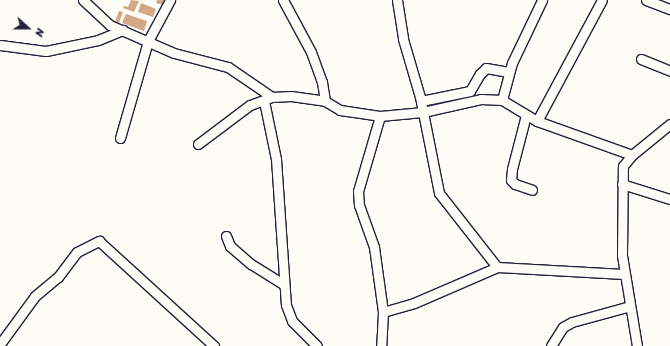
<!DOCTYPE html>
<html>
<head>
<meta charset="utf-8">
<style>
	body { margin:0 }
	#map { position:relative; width:670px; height:346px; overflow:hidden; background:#fdfcf7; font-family:Sriracha,sans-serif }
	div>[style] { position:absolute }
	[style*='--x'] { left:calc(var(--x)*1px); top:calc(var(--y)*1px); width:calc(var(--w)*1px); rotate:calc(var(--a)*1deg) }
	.building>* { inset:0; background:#d4a886 }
	.roads { filter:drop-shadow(1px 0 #22223b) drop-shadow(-1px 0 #22223b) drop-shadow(0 1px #22223b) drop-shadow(0 -1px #22223b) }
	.minor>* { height:9px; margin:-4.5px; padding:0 4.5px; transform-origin:4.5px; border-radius:4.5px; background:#fdfcf7 }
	span { translate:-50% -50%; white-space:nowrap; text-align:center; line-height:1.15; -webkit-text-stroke:4px #fdfcf7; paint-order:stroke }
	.north { position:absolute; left:8px; top:8px; width:40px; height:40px; -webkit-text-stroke:3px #fdfcf7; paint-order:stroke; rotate:111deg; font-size:11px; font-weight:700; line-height:16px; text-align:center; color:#22223b }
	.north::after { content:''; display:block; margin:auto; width:14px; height:18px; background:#22223b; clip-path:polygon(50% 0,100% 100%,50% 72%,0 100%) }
</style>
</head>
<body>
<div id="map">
	<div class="building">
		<div style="clip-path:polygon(131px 0,139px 1px,134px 12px,123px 8px,124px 6px,128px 7px)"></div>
		<div style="clip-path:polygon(157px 0,164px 0,163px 5px,156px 3px)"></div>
		<div style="clip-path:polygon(141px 3px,156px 9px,153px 17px,138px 12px)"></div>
		<div style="clip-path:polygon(119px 11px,123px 12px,119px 23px,115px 22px)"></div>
		<div style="clip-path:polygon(126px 14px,147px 21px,144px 31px,122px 23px)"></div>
	</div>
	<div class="roads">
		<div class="minor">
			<div style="--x:83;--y:0;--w:37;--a:43"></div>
			<div style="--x:110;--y:25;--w:70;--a:23.6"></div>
			<div style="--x:174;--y:53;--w:56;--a:14.5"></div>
			<div style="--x:228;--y:67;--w:53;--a:34.3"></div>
			<div style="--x:283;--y:0;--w:59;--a:61.7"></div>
			<div style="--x:311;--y:52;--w:32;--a:70"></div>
			<div style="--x:322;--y:82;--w:19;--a:81"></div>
			<div style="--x:397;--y:0;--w:39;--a:81"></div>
			<div style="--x:403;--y:39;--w:60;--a:73.7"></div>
			<div style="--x:420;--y:97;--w:98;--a:78.8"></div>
			<div style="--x:439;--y:193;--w:94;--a:51.9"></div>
			<div style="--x:646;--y:0;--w:26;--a:21"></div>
			<div style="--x:0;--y:45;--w:46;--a:7.4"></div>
			<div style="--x:46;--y:51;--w:53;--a:-11.9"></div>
			<div style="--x:98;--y:40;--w:27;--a:-22"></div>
			<div style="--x:641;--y:59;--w:31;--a:22"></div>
			<div style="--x:502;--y:100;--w:38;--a:-75"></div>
			<div style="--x:512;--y:63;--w:70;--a:-64.5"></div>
			<div style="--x:264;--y:101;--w:59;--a:78.3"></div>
			<div style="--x:276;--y:159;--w:146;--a:86.1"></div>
			<div style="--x:286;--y:305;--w:17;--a:69"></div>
			<div style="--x:292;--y:321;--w:35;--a:45"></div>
			<div style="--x:421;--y:101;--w:50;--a:-11.5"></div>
			<div style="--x:470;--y:91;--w:20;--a:-60"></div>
			<div style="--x:480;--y:74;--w:8;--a:-45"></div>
			<div style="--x:486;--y:68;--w:23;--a:10"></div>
			<div style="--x:526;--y:115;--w:56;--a:104.5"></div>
			<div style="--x:512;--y:169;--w:11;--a:95"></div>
			<div style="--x:511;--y:180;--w:6;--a:45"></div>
			<div style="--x:515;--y:184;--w:18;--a:19"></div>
			<div style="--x:380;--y:116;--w:78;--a:106.3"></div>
			<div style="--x:358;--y:191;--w:14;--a:86"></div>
			<div style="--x:359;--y:205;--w:45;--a:70.3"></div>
			<div style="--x:374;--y:247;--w:66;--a:82.1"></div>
			<div style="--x:383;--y:312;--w:34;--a:93"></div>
			<div style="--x:537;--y:121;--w:137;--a:-61.8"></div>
			<div style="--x:120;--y:138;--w:101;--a:-73.9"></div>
			<div style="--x:148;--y:41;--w:47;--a:-61.8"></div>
			<div style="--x:198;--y:144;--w:65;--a:-36.9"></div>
			<div style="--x:250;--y:105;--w:23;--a:-20"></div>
			<div style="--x:272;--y:97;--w:19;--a:-3"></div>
			<div style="--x:291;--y:96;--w:34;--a:8"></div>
			<div style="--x:325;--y:101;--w:17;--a:31"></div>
			<div style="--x:340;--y:110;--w:40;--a:8.5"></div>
			<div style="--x:380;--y:116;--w:43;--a:-5.3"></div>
			<div style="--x:423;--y:112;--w:59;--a:-12.6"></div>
			<div style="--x:481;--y:99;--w:21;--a:3"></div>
			<div style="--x:502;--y:100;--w:41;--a:31"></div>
			<div style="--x:537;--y:121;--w:101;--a:19.7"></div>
			<div style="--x:622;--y:184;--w:50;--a:17.4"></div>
			<div style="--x:226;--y:236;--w:11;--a:68"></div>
			<div style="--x:230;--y:246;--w:28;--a:41"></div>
			<div style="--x:251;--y:264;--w:39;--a:32"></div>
			<div style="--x:383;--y:312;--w:32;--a:-16"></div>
			<div style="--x:414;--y:303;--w:90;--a:-23.4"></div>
			<div style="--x:497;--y:267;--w:127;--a:3.2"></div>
			<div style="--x:0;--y:344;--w:59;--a:-53.9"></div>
			<div style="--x:35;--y:296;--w:30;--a:-40"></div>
			<div style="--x:58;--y:277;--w:31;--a:-53"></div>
			<div style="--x:77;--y:252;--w:25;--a:-27"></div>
			<div style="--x:99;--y:241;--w:156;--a:42.4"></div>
			<div style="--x:551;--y:346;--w:22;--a:-58"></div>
			<div style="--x:563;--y:327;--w:10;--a:-29"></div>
			<div style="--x:572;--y:322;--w:60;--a:-15.4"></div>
			<div style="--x:637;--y:346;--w:92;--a:-99.4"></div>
			<div style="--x:622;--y:255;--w:89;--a:-89.4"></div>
			<div style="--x:623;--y:166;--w:14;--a:-51"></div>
			<div style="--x:632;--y:155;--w:49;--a:-39.2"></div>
		</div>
	</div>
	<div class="north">N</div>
</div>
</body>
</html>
